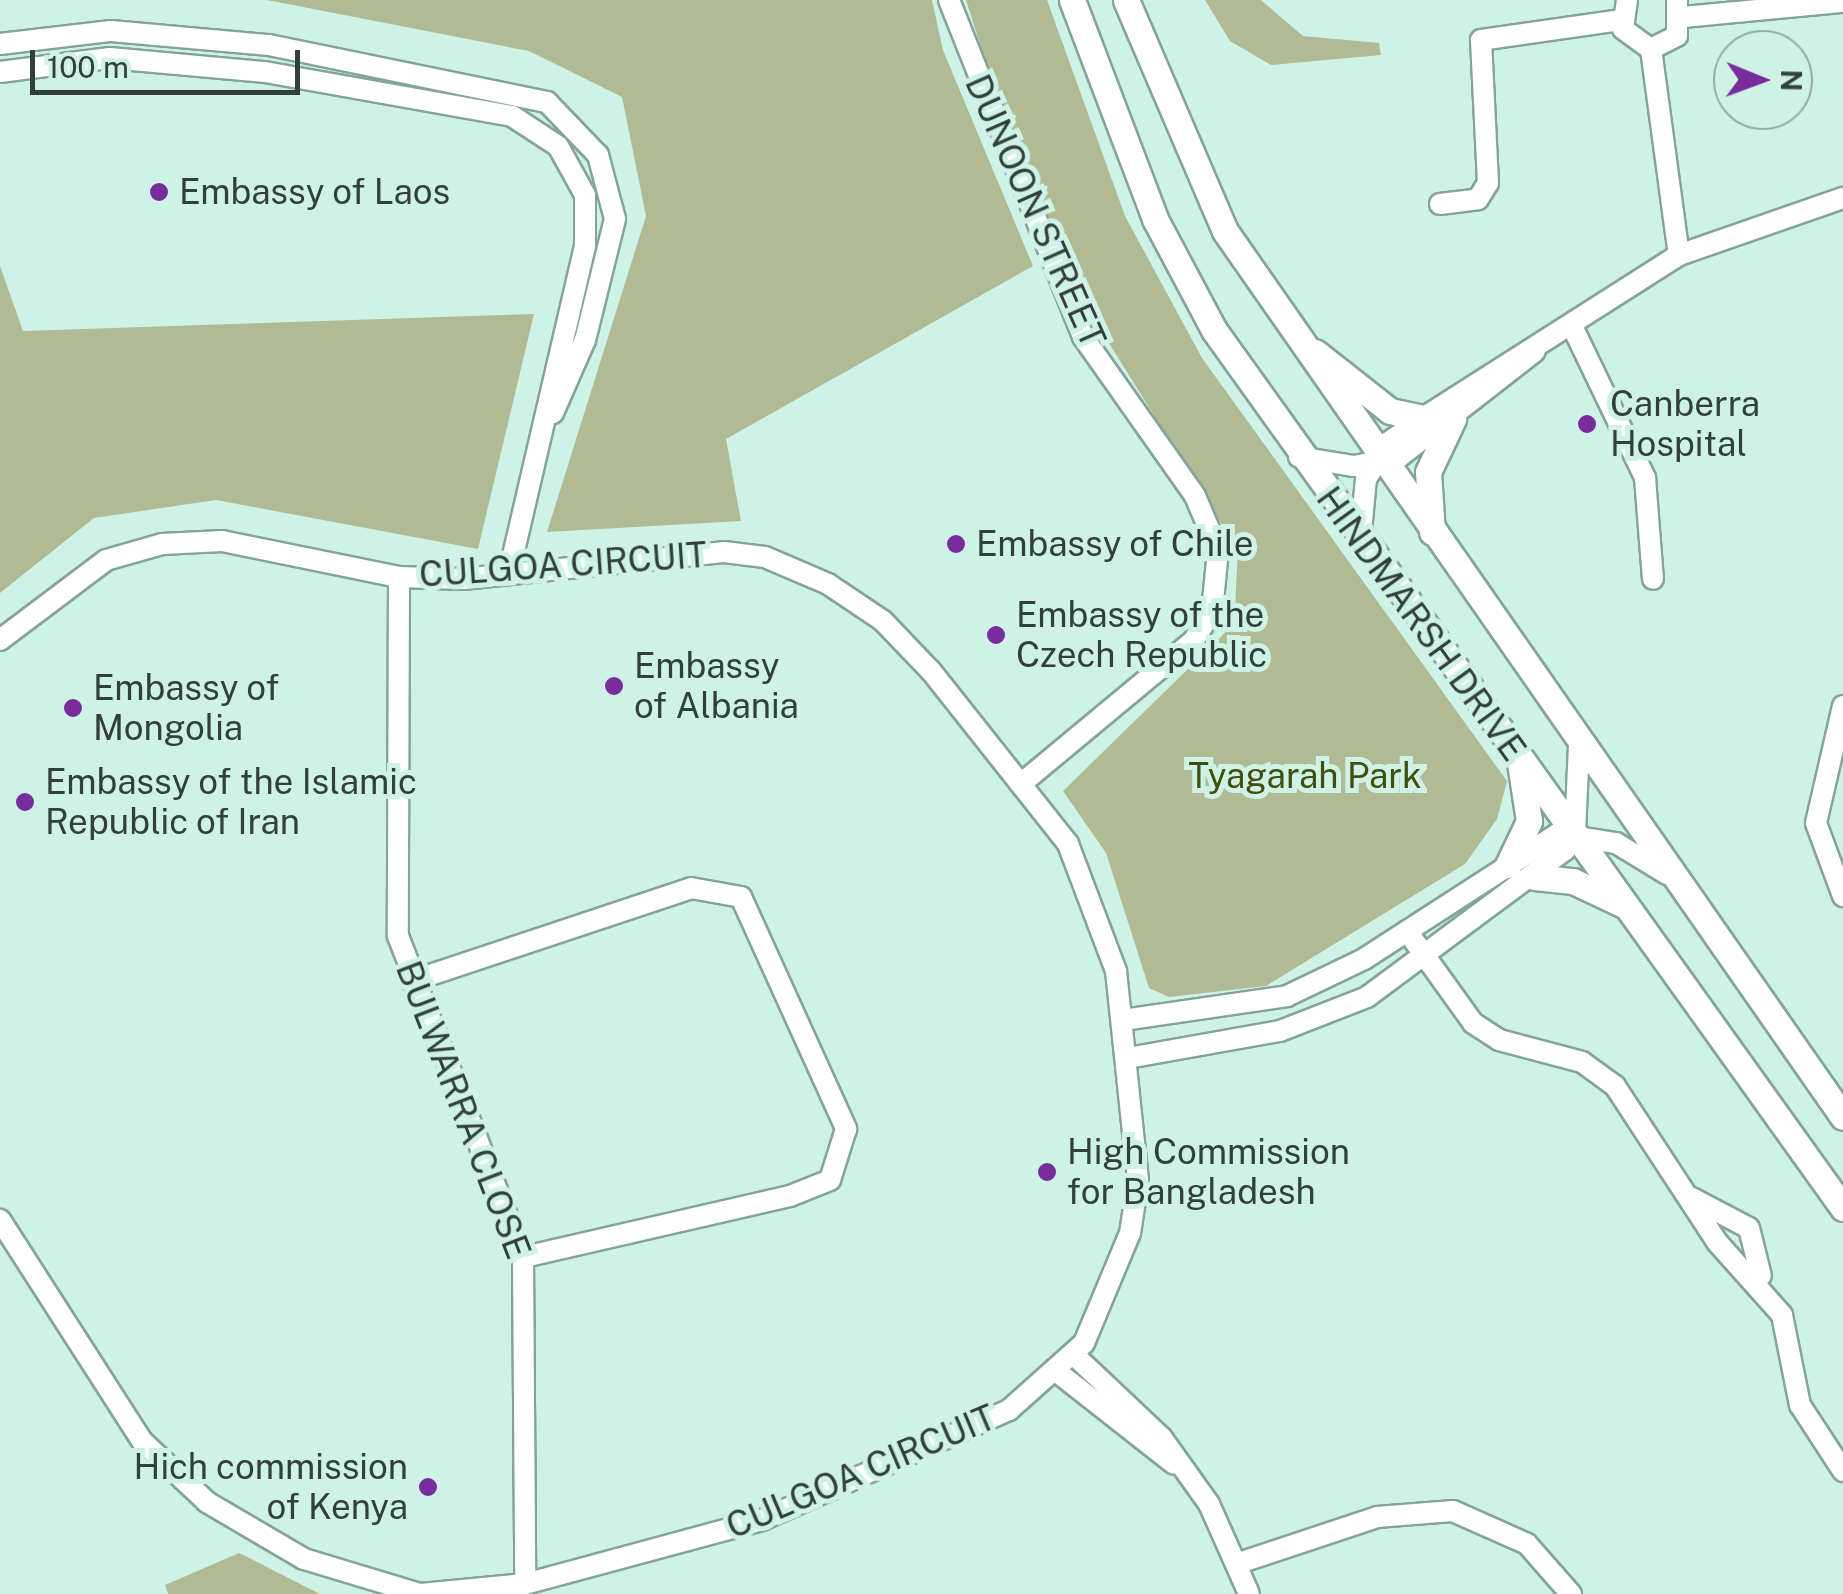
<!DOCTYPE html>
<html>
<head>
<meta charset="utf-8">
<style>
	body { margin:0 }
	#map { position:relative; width:1843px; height:1594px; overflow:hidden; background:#cff2e7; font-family:"Public Sans",sans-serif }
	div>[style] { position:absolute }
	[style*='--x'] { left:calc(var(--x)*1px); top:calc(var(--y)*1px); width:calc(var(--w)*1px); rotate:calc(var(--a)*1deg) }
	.green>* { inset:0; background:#b0bb96 }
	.roads { filter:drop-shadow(2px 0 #84a49a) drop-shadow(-2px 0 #84a49a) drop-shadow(0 2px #84a49a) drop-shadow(0 -2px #84a49a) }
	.minor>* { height:20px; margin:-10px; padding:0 10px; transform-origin:10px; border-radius:10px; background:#fff }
	.major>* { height:25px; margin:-12.5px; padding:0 12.5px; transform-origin:12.5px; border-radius:12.5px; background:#fff }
	.dots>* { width:28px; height:28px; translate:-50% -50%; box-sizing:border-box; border:5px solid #cff2e7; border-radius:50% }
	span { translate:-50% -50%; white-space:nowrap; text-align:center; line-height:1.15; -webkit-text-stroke:10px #cff2e7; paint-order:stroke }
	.poi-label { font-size:35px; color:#323f3b }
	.left { translate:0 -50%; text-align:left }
	.right { translate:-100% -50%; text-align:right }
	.street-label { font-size:35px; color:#323f3b }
	.park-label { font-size:35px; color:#424e0e }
	.north { position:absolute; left:1713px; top:30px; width:100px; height:100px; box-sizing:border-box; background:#cff2e7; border:2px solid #90aaa2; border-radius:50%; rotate:91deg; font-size:28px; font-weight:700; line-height:40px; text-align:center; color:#323f3b }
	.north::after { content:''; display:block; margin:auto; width:35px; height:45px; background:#782c9e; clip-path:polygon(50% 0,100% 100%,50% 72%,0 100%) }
	.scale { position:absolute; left:30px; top:50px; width:270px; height:45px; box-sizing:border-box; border:5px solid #323f3b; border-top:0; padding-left:12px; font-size:30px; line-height:35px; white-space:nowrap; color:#323f3b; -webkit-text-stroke:8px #cff2e7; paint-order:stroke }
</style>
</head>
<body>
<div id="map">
	<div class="green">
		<div style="clip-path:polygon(267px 0,932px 0,943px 50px,1033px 266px,726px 439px,741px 521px,547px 532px,646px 216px,622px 97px,529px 51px)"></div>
		<div style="clip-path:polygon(966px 0,1047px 0,1125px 216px,1202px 358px,1507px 781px,1497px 819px,1465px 864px,1266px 986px,1169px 997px,1149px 988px,1106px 853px,1063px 791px,1234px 624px,1238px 550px,1097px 324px,1006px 126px)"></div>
		<div style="clip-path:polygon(1205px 0,1261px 0,1303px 36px,1379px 43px,1381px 55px,1271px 65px,1230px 41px)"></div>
		<div style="clip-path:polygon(0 266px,23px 331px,534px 314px,478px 549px,216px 500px,94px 518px,0 593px)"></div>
		<div style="clip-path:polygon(239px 1553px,320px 1594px,168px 1594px,165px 1585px)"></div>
	</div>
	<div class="roads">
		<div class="minor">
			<div style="--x:949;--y:0;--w:363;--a:68.3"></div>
			<div style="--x:1083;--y:337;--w:194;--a:54.8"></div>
			<div style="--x:1195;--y:496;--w:59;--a:66.9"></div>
			<div style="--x:1218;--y:550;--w:61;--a:95.6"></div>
			<div style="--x:1212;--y:611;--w:36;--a:122"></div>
			<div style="--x:1193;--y:641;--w:224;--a:140.3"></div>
			<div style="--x:1627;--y:0;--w:29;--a:98"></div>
			<div style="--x:1623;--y:29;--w:34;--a:36"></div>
			<div style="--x:1651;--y:49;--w:29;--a:-27"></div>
			<div style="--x:1677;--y:36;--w:36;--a:-90"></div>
			<div style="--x:1683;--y:17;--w:161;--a:-5.4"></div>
			<div style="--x:0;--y:44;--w:112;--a:-6.7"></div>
			<div style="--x:111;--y:31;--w:159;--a:5.1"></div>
			<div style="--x:269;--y:45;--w:284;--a:11.6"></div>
			<div style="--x:547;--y:102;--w:74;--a:46.1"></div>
			<div style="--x:598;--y:155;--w:66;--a:75.1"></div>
			<div style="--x:615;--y:219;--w:125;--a:103.9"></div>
			<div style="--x:585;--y:340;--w:80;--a:113.7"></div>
			<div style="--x:1651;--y:49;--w:208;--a:82.3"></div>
			<div style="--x:0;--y:72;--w:111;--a:-7.3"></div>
			<div style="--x:110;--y:58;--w:156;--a:5.2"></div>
			<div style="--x:265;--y:72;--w:251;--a:10.1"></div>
			<div style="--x:512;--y:116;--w:55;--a:33.1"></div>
			<div style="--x:558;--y:146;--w:56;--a:61.1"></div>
			<div style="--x:585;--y:195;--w:51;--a:90"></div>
			<div style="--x:585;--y:246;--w:336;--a:103.1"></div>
			<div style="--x:1440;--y:204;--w:38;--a:-7"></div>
			<div style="--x:1478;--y:199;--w:19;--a:-58"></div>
			<div style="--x:1488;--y:183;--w:143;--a:-92.8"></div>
			<div style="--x:1481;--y:40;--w:141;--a:-8.1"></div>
			<div style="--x:1572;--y:326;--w:169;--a:64.3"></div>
			<div style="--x:1645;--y:478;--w:101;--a:85.5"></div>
			<div style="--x:1299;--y:457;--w:56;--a:9.3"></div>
			<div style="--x:1354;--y:466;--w:46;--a:-11.3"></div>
			<div style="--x:1399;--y:457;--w:172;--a:-37.9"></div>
			<div style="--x:1360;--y:542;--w:63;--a:-84.6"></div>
			<div style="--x:1366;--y:479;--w:44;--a:-58.1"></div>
			<div style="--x:1389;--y:442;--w:42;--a:-35.2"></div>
			<div style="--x:1423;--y:418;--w:303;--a:-32.5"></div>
			<div style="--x:1679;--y:255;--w:174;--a:-19.2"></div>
			<div style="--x:399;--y:577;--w:359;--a:90.2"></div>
			<div style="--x:398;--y:936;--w:344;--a:68.7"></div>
			<div style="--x:523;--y:1257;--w:327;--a:89.6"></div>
			<div style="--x:0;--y:640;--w:133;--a:-37"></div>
			<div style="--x:106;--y:560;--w:58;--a:-15.9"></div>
			<div style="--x:162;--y:544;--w:60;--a:-2.9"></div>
			<div style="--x:222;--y:541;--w:181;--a:11.5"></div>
			<div style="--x:399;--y:577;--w:64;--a:1.8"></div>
			<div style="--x:463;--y:579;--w:262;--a:-5.9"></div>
			<div style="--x:724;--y:552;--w:41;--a:7"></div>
			<div style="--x:765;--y:557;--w:69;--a:23.2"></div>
			<div style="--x:828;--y:584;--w:66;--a:33.9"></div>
			<div style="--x:883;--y:621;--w:69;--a:46.2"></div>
			<div style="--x:931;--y:671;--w:221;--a:51.6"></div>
			<div style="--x:1068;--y:844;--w:136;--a:69.3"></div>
			<div style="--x:1116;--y:971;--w:211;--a:84"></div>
			<div style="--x:1138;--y:1181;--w:53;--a:98.7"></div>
			<div style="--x:1130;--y:1233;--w:119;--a:112.7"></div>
			<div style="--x:1084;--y:1343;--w:101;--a:138.2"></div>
			<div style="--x:1009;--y:1410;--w:270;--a:156"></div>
			<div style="--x:762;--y:1520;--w:245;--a:164.9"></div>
			<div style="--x:525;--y:1584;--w:105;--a:174.6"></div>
			<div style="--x:420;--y:1594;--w:121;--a:-163.2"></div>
			<div style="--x:304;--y:1559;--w:113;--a:-149.6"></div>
			<div style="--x:207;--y:1502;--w:89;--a:-136.8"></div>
			<div style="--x:142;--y:1441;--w:263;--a:-122.7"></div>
			<div style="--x:1843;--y:706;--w:120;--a:103"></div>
			<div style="--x:1816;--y:823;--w:78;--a:69.7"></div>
			<div style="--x:1407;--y:931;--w:113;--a:54.3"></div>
			<div style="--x:1473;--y:1023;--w:31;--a:33"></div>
			<div style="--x:1499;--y:1040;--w:86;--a:14.8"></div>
			<div style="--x:1582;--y:1062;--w:41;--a:36"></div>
			<div style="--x:1615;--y:1086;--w:186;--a:56.8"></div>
			<div style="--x:1717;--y:1242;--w:98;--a:48.3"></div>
			<div style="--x:1782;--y:1315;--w:92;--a:78.7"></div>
			<div style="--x:1800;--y:1405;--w:79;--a:56.9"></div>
			<div style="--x:412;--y:981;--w:294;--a:-18.4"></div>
			<div style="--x:691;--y:888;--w:51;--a:10.2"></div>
			<div style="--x:741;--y:897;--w:255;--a:65.6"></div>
			<div style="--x:846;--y:1129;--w:53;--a:107.4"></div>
			<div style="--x:830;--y:1180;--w:43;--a:158.2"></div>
			<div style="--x:790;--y:1196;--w:274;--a:167.1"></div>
			<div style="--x:1123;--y:1020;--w:166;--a:-8.3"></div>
			<div style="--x:1287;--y:996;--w:85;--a:-25.7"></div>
			<div style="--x:1364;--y:959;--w:230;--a:-32.9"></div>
			<div style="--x:1557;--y:834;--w:60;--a:8.7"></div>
			<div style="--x:1616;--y:843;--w:60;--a:31.3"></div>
			<div style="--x:1128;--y:1058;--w:154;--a:-10.1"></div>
			<div style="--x:1280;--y:1031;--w:93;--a:-21.3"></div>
			<div style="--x:1367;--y:997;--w:247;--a:-36.6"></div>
			<div style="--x:1565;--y:850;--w:20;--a:-60"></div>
			<div style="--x:1575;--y:833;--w:87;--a:-87.4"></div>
			<div style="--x:1692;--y:1198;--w:64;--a:27.8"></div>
			<div style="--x:1749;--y:1228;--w:49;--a:76"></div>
			<div style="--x:1073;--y:1354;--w:122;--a:43.3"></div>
			<div style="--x:1162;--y:1438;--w:81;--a:54.5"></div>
			<div style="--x:1209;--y:1504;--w:98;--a:66"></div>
			<div style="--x:1056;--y:1371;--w:150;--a:38.2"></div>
			<div style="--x:1242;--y:1562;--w:142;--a:-18.4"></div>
			<div style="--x:1377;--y:1517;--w:76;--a:-4.5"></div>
			<div style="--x:1453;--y:1511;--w:81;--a:24"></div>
			<div style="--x:1527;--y:1544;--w:67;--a:48.7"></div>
		</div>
		<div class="major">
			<div style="--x:1072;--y:0;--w:234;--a:69.2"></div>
			<div style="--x:1155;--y:219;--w:126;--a:62"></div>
			<div style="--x:1214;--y:330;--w:1080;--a:54.38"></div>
			<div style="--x:1126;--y:0;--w:251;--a:66.8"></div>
			<div style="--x:1225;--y:231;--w:1080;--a:55.1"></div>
			<div style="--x:1315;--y:352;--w:95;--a:38.2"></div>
			<div style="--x:1390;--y:411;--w:34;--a:12"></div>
			<div style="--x:1432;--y:532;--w:60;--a:-93.8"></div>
			<div style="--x:1428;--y:472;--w:59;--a:-64.7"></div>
			<div style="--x:1508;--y:865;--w:49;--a:-64.5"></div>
			<div style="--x:1529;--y:821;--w:59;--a:-98.8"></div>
			<div style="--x:1534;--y:877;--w:39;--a:6"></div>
			<div style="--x:1573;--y:881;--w:59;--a:25.3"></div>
		</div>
	</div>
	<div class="dots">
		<div style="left:159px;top:192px;background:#782c9e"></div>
		<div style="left:1587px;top:424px;background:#782c9e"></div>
		<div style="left:956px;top:544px;background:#782c9e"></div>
		<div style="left:996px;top:635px;background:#782c9e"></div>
		<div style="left:614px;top:686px;background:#782c9e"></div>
		<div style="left:73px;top:708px;background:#782c9e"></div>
		<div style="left:25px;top:802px;background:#782c9e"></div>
		<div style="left:1047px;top:1172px;background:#782c9e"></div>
		<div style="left:428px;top:1487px;background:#782c9e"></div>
	</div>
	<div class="poi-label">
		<span class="left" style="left:179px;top:192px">Embassy of Laos</span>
		<span class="left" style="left:1610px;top:424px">Canberra<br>Hospital</span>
		<span class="left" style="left:976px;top:544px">Embassy of Chile</span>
		<span class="left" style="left:1016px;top:635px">Embassy of the<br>Czech Republic</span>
		<span class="left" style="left:634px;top:686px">Embassy<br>of Albania</span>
		<span class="left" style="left:93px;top:708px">Embassy of<br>Mongolia</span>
		<span class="left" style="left:45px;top:802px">Embassy of the Islamic<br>Republic of Iran</span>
		<span class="left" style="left:1067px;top:1172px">High Commission<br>for Bangladesh</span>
		<span class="right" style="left:408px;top:1487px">Hich commission<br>of Kenya</span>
	</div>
	<div class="street-label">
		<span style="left:1035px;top:211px;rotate:66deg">DUNOON STREET</span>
		<span style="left:563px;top:565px;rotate:-4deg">CULGOA CIRCUIT</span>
		<span style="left:1421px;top:624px;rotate:54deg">HINDMARSH DRIVE</span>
		<span style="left:463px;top:1110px;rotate:69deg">BULWARRA CLOSE</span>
		<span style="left:861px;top:1472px;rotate:-23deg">CULGOA CIRCUIT</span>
	</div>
	<div class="park-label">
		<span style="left:1305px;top:776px">Tyagarah Park</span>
	</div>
	<div class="north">N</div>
	<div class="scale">100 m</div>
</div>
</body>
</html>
